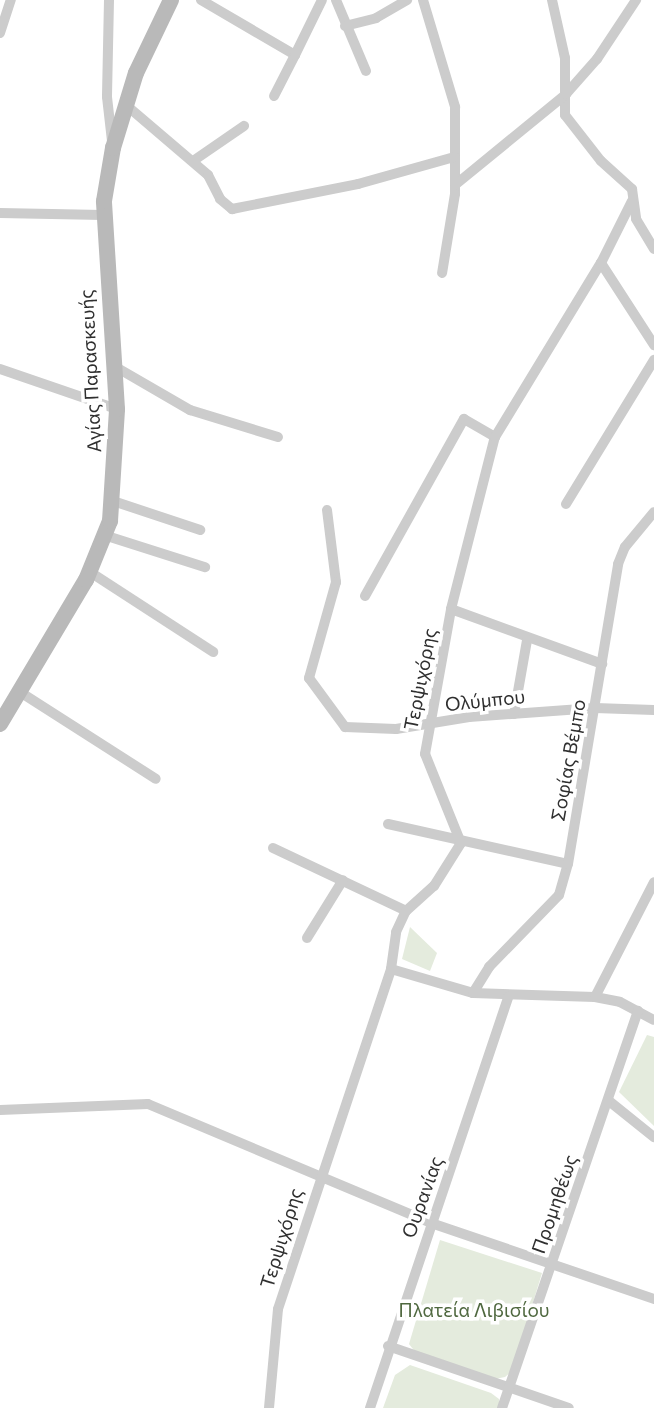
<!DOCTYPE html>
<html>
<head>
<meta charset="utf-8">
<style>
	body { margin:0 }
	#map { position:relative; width:654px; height:1408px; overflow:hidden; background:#fff; font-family:Commissioner,sans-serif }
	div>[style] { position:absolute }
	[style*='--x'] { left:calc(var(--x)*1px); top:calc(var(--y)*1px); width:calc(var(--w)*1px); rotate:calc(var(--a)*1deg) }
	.green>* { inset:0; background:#e4ebdd }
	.street>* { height:10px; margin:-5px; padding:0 5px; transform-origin:5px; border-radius:5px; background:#ccc }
	.secondary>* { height:16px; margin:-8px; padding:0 8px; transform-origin:8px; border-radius:8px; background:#b9b9b9 }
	span { translate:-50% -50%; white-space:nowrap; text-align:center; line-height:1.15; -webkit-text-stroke:7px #fff; paint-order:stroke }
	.street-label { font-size:19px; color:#2f2f2f }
	.park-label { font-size:19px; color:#4f683f }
</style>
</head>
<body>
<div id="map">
	<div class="green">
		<div style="clip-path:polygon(410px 927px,437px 953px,430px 971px,402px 959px)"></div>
		<div style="clip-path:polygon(647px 1035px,654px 1037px,654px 1126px,619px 1092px)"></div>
		<div style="clip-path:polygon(440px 1240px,542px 1273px,512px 1371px,505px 1377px,495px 1379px,416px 1353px,409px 1344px)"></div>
		<div style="clip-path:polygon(410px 1365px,491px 1393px,499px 1399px,499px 1408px,383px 1408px,395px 1375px)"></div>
	</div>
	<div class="street">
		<div style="--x:109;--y:0;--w:97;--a:91.2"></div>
		<div style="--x:107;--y:97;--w:44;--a:83.5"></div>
		<div style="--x:201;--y:0;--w:109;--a:30.3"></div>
		<div style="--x:295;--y:55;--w:46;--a:117.1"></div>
		<div style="--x:336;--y:0;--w:77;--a:67.1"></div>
		<div style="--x:423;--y:0;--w:112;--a:73.3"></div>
		<div style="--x:455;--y:107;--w:87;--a:90"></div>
		<div style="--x:455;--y:194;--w:80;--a:99.3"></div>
		<div style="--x:552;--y:0;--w:59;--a:77.4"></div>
		<div style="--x:565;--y:58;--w:57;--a:90"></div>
		<div style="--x:565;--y:115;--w:58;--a:52"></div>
		<div style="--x:601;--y:161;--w:42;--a:42.1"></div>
		<div style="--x:632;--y:189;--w:30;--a:82"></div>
		<div style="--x:636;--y:219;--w:35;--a:59"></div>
		<div style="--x:345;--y:26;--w:32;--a:-14"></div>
		<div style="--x:376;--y:18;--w:36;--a:-30"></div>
		<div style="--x:0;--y:33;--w:35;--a:-72"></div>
		<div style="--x:295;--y:55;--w:61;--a:-63.9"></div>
		<div style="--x:126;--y:105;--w:108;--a:40.5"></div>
		<div style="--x:208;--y:175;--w:27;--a:63"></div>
		<div style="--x:220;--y:199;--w:16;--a:40"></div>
		<div style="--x:232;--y:209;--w:128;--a:-11.2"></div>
		<div style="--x:358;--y:184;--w:100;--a:-15.7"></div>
		<div style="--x:193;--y:161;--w:62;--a:-34.5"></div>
		<div style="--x:455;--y:185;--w:144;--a:-39.3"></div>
		<div style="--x:566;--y:94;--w:47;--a:-48.5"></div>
		<div style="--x:597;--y:59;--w:71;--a:-56.5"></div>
		<div style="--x:0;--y:213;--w:103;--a:1.1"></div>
		<div style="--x:601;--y:263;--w:98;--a:57.1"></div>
		<div style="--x:114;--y:366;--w:88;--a:30.1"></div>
		<div style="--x:190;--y:410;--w:92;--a:17.1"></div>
		<div style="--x:0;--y:369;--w:124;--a:18.9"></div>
		<div style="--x:113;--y:501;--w:92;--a:18.4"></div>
		<div style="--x:566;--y:504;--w:169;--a:-58.6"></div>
		<div style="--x:327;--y:510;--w:73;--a:82.9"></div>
		<div style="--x:336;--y:582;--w:100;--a:105.7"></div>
		<div style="--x:309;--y:678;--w:61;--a:53.7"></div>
		<div style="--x:345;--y:727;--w:51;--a:2.2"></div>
		<div style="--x:396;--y:729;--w:74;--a:-9.3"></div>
		<div style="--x:469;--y:717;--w:126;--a:-4.1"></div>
		<div style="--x:595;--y:708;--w:59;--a:1.9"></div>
		<div style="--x:107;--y:536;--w:103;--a:17.6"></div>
		<div style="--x:90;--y:572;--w:147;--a:33"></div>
		<div style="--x:365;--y:596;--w:203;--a:-60.8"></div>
		<div style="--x:464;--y:419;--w:36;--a:30"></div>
		<div style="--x:451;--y:609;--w:161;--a:20"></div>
		<div style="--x:20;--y:692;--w:161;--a:32.6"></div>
		<div style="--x:514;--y:714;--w:75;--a:-80"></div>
		<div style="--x:388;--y:824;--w:184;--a:12.5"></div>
		<div style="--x:273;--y:848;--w:147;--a:25.3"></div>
		<div style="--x:307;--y:938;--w:68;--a:-58.2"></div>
		<div style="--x:391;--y:969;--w:85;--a:16.3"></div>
		<div style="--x:473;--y:993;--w:122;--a:1.9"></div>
		<div style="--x:595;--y:997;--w:25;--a:11"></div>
		<div style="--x:620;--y:1002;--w:38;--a:28"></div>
		<div style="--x:473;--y:993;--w:31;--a:-58"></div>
		<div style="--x:489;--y:967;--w:100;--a:-45.8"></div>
		<div style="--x:559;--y:895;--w:32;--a:-74"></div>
		<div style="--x:568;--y:864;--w:304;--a:-80.5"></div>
		<div style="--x:618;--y:564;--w:18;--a:-68"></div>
		<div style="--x:625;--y:547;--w:45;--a:-50.4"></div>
		<div style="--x:595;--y:997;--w:129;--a:-62.8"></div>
		<div style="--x:609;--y:1101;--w:58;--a:38.7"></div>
		<div style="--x:0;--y:1110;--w:148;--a:-2.3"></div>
		<div style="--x:148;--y:1104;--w:307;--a:22.8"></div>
		<div style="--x:431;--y:1223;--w:236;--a:18.8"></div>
		<div style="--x:388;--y:1346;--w:191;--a:18.9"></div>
		<div style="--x:269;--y:1408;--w:99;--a:-84.8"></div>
		<div style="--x:278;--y:1309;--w:358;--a:-71.6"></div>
		<div style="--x:391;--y:969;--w:37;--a:-82"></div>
		<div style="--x:396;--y:932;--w:23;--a:-65"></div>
		<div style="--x:406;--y:911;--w:38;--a:-42"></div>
		<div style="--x:434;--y:886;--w:51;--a:-57.9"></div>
		<div style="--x:461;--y:843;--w:96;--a:-112"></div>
		<div style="--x:425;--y:754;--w:147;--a:-79.8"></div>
		<div style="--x:451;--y:609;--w:178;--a:-75.7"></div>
		<div style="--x:495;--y:437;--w:204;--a:-58.7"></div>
		<div style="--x:601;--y:263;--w:69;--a:-63.4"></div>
		<div style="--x:370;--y:1408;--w:434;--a:-71.4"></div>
		<div style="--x:502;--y:1408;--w:420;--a:-71.1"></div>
	</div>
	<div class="secondary">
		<div style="--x:0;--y:724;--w:168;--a:-59.2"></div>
		<div style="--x:86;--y:580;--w:64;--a:-67.9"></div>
		<div style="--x:110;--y:521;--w:112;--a:-86.4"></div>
		<div style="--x:117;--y:409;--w:208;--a:-93.6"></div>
		<div style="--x:104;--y:201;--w:54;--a:-80.4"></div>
		<div style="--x:113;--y:148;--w:78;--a:-73"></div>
		<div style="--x:136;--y:73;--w:81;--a:-64.4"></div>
	</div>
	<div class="street-label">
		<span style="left:90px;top:371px;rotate:-93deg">Αγίας Παρασκευής</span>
		<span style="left:420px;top:679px;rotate:-79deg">Τερψιχόρης</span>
		<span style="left:485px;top:700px;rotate:-6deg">Ολύμπου</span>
		<span style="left:568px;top:760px;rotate:-80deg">Σοφίας Βέμπο</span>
		<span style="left:422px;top:1197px;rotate:-70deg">Ουρανίας</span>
		<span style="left:554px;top:1204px;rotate:-71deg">Προμηθέως</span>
		<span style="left:281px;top:1238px;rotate:-73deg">Τερψιχόρης</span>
	</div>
	<div class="park-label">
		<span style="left:474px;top:1310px">Πλατεία Λιβισίου</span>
	</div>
</div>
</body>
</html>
